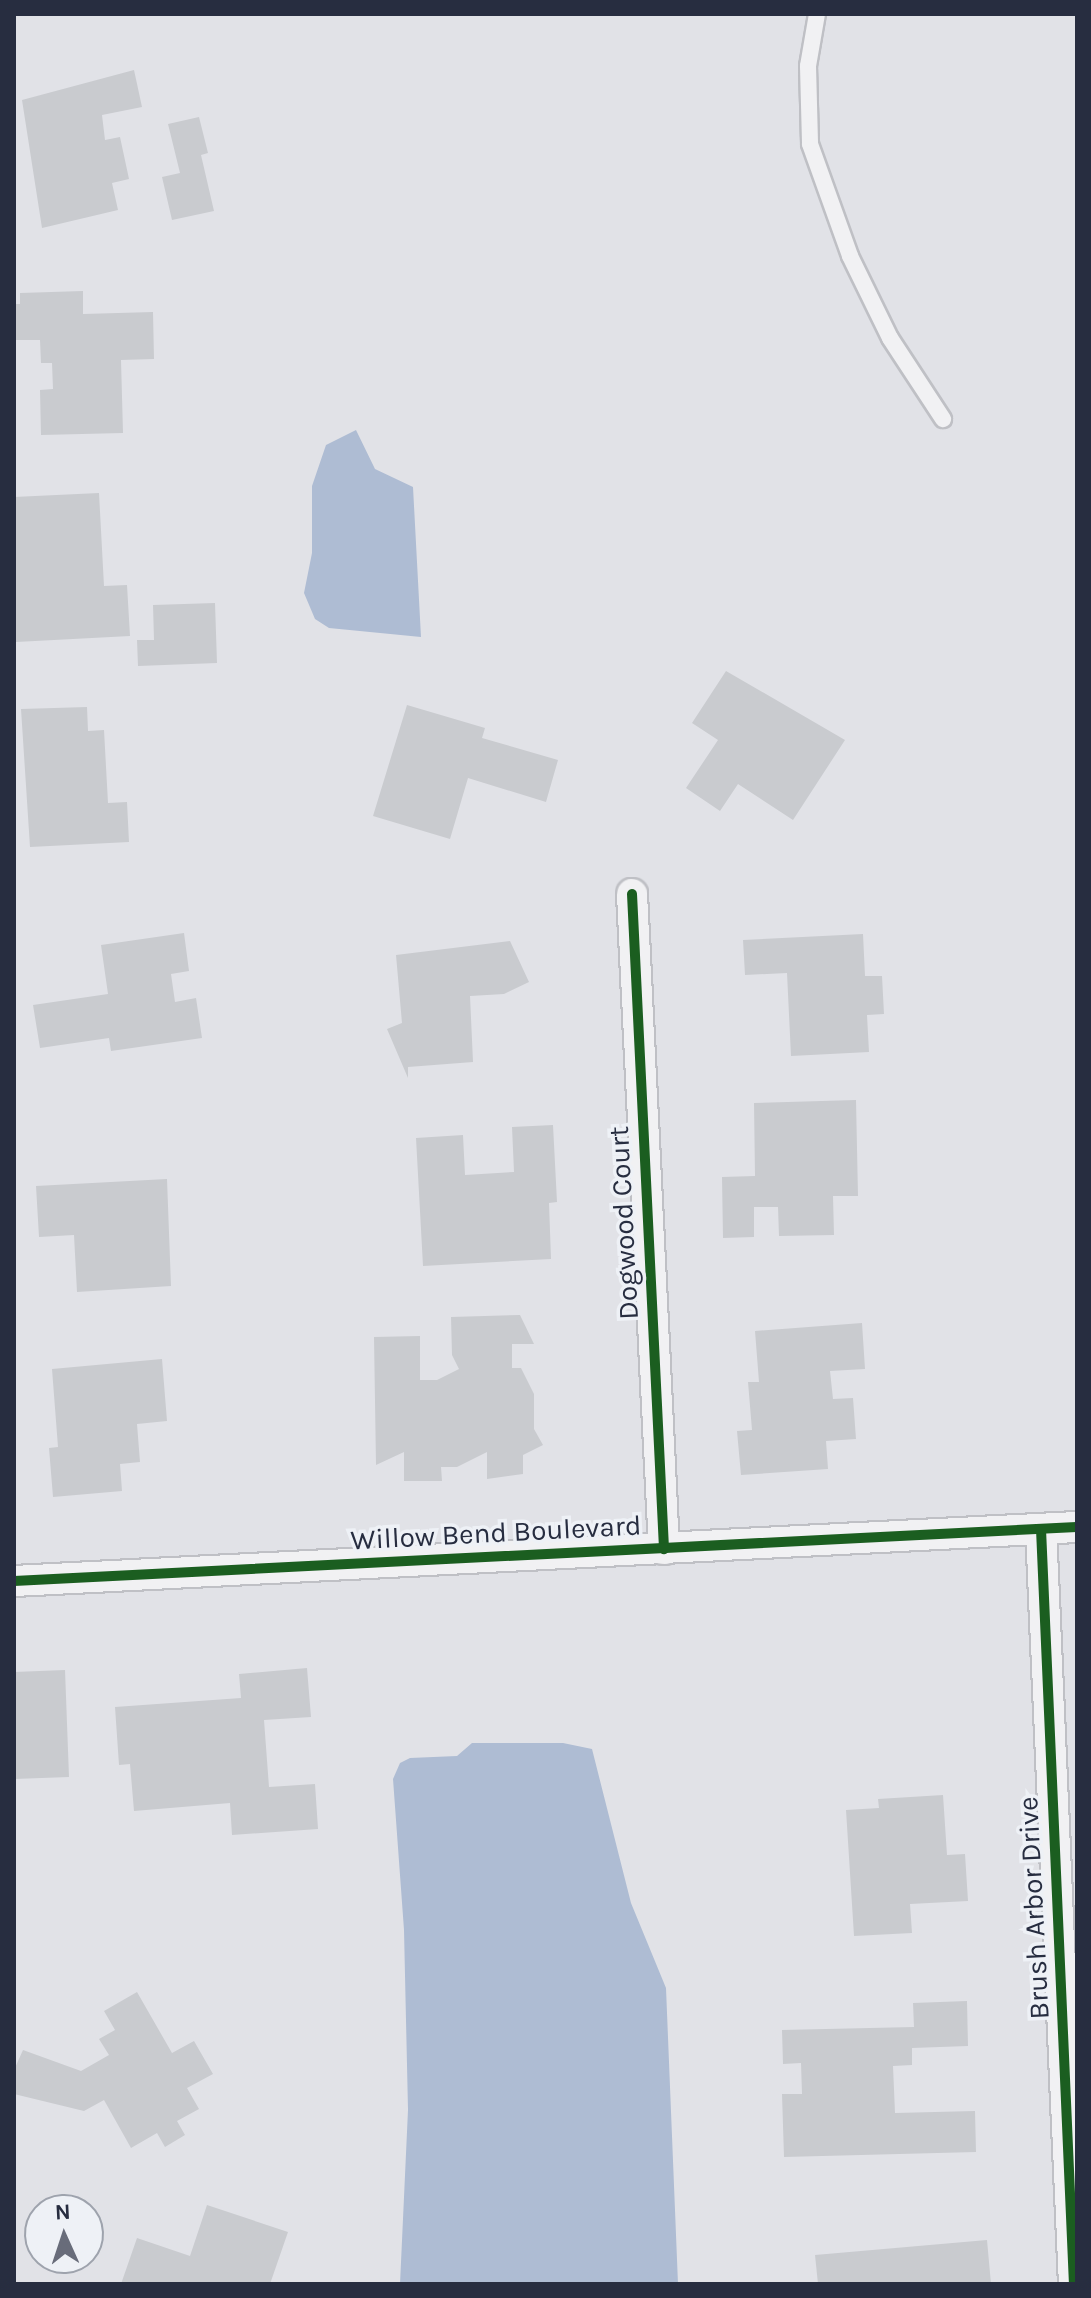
<!DOCTYPE html>
<html>
<head>
<meta charset="utf-8">
<style>
	body { margin:0 }
	#map { position:relative; width:1091px; height:2298px; overflow:hidden; background:#e1e2e7; font-family:Karla,sans-serif }
	div>[style] { position:absolute }
	[style*='--x'] { left:calc(var(--x)*1px); top:calc(var(--y)*1px); width:calc(var(--w)*1px); rotate:calc(var(--a)*1deg) }
	.water>* { inset:0; background:#aebcd3 }
	.building>* { inset:0; background:#c9cbcf }
	.roads { filter:drop-shadow(2px 0 #bfc0c5) drop-shadow(-2px 0 #bfc0c5) drop-shadow(0 2px #bfc0c5) drop-shadow(0 -2px #bfc0c5) }
	.lane>* { height:16px; margin:-8px; padding:0 8px; transform-origin:8px; border-radius:8px; background:#f1f1f3 }
	.street>* { height:30px; margin:-15px; padding:0 15px; transform-origin:15px; border-radius:15px; background:#f1f1f3 }
	.cycleway>* { height:10px; margin:-5px; padding:0 5px; transform-origin:5px; border-radius:5px; background:#1b5e20 }
	span { translate:-50% -50%; white-space:nowrap; text-align:center; line-height:1.15; -webkit-text-stroke:7px #eef1f6; paint-order:stroke }
	.street-label { font-size:28px; color:#272d40 }
	.frame { position:absolute; inset:0; border:16px solid #272d40; pointer-events:none }
	.north { position:absolute; left:24px; top:2194px; width:80px; height:80px; box-sizing:border-box; background:#eef1f6; border:2px solid #9ea3ad; border-radius:50%; rotate:357deg; font-size:22px; font-weight:700; line-height:32px; text-align:center; color:#272d40 }
	.north::after { content:''; display:block; margin:auto; width:28px; height:36px; background:#686c7a; clip-path:polygon(50% 0,100% 100%,50% 72%,0 100%) }
</style>
</head>
<body>
<div id="map">
	<div class="water">
		<div style="clip-path:polygon(356px 430px,375px 469px,413px 487px,421px 637px,329px 628px,315px 619px,304px 593px,312px 553px,312px 486px,326px 445px)"></div>
		<div style="clip-path:polygon(472px 1743px,563px 1743px,592px 1749px,631px 1903px,666px 1988px,678px 2284px,400px 2284px,408px 2110px,404px 1930px,393px 1779px,400px 1763px,410px 1758px,457px 1756px)"></div>
	</div>
	<div class="building">
		<div style="clip-path:polygon(134px 70px,142px 107px,102px 115px,105px 140px,120px 137px,129px 179px,112px 183px,118px 210px,42px 228px,22px 100px)"></div>
		<div style="clip-path:polygon(199px 117px,208px 153px,201px 155px,214px 211px,172px 220px,162px 177px,180px 173px,168px 124px)"></div>
		<div style="clip-path:polygon(83px 291px,83px 314px,153px 312px,154px 359px,121px 360px,123px 433px,41px 435px,40px 390px,53px 389px,52px 363px,41px 363px,40px 340px,14px 340px,14px 304px,20px 304px,20px 293px)"></div>
		<div style="clip-path:polygon(99px 493px,104px 586px,127px 585px,130px 636px,16px 642px,14px 497px)"></div>
		<div style="clip-path:polygon(215px 603px,217px 663px,138px 666px,137px 640px,154px 640px,153px 605px)"></div>
		<div style="clip-path:polygon(726px 671px,845px 740px,793px 820px,738px 784px,720px 811px,686px 788px,718px 740px,692px 723px)"></div>
		<div style="clip-path:polygon(407px 705px,485px 728px,482px 738px,558px 760px,546px 802px,468px 778px,450px 839px,373px 816px)"></div>
		<div style="clip-path:polygon(87px 707px,88px 731px,104px 730px,108px 803px,127px 802px,129px 842px,30px 847px,21px 709px)"></div>
		<div style="clip-path:polygon(184px 933px,189px 971px,171px 974px,175px 1002px,196px 998px,202px 1038px,111px 1051px,109px 1038px,40px 1048px,33px 1005px,108px 994px,101px 945px)"></div>
		<div style="clip-path:polygon(863px 934px,865px 976px,882px 976px,884px 1014px,867px 1015px,869px 1052px,791px 1056px,787px 973px,745px 975px,743px 940px)"></div>
		<div style="clip-path:polygon(510px 941px,529px 982px,504px 994px,470px 996px,473px 1062px,408px 1067px,408px 1078px,387px 1029px,402px 1023px,396px 955px)"></div>
		<div style="clip-path:polygon(856px 1100px,858px 1196px,833px 1196px,834px 1235px,779px 1236px,778px 1207px,754px 1207px,754px 1237px,723px 1238px,722px 1177px,755px 1176px,754px 1103px)"></div>
		<div style="clip-path:polygon(553px 1125px,557px 1202px,549px 1203px,551px 1259px,423px 1266px,416px 1138px,463px 1135px,465px 1175px,514px 1172px,512px 1127px)"></div>
		<div style="clip-path:polygon(167px 1179px,171px 1286px,77px 1292px,74px 1235px,39px 1237px,36px 1186px)"></div>
		<div style="clip-path:polygon(520px 1315px,534px 1344px,512px 1344px,512px 1368px,521px 1368px,534px 1394px,534px 1429px,543px 1445px,523px 1455px,523px 1474px,487px 1479px,487px 1452px,457px 1467px,441px 1467px,442px 1481px,404px 1481px,404px 1452px,376px 1465px,374px 1337px,420px 1336px,420px 1380px,437px 1380px,459px 1369px,452px 1355px,451px 1317px)"></div>
		<div style="clip-path:polygon(862px 1323px,865px 1369px,830px 1371px,833px 1399px,853px 1398px,856px 1439px,826px 1441px,828px 1469px,741px 1475px,737px 1431px,752px 1430px,748px 1382px,759px 1382px,755px 1331px)"></div>
		<div style="clip-path:polygon(162px 1359px,167px 1421px,137px 1424px,140px 1462px,120px 1464px,122px 1491px,53px 1497px,49px 1448px,58px 1447px,52px 1369px)"></div>
		<div style="clip-path:polygon(307px 1668px,311px 1717px,264px 1720px,269px 1787px,315px 1784px,318px 1829px,232px 1835px,230px 1803px,134px 1811px,130px 1764px,119px 1765px,115px 1707px,241px 1698px,239px 1674px)"></div>
		<div style="clip-path:polygon(65px 1670px,69px 1777px,14px 1779px,14px 1672px)"></div>
		<div style="clip-path:polygon(943px 1795px,947px 1855px,965px 1854px,968px 1901px,910px 1904px,912px 1933px,854px 1936px,846px 1810px,879px 1808px,878px 1799px)"></div>
		<div style="clip-path:polygon(137px 1992px,172px 2053px,194px 2041px,213px 2074px,187px 2088px,199px 2109px,177px 2121px,185px 2135px,165px 2147px,157px 2133px,131px 2148px,104px 2100px,84px 2111px,14px 2094px,14px 2070px,23px 2050px,81px 2071px,109px 2055px,99px 2039px,115px 2030px,104px 2011px)"></div>
		<div style="clip-path:polygon(967px 2001px,968px 2046px,912px 2048px,912px 2065px,893px 2066px,895px 2113px,975px 2111px,976px 2152px,784px 2157px,782px 2094px,802px 2094px,801px 2063px,783px 2064px,782px 2030px,914px 2027px,913px 2003px)"></div>
		<div style="clip-path:polygon(207px 2205px,288px 2232px,270px 2284px,121px 2284px,137px 2238px,190px 2256px)"></div>
		<div style="clip-path:polygon(987px 2240px,991px 2284px,818px 2284px,815px 2255px)"></div>
	</div>
	<div class="roads">
		<div class="lane">
			<div style="--x:817;--y:14;--w:53;--a:99.8"></div>
			<div style="--x:808;--y:66;--w:78;--a:88.5"></div>
			<div style="--x:810;--y:144;--w:119;--a:70.3"></div>
			<div style="--x:850;--y:256;--w:91;--a:64"></div>
			<div style="--x:890;--y:338;--w:97;--a:56.8"></div>
		</div>
		<div class="street">
			<div style="--x:632;--y:894;--w:656;--a:87.2"></div>
			<div style="--x:1041;--y:1529;--w:756;--a:87.5"></div>
			<div style="--x:14;--y:1581;--w:1064;--a:-2.91"></div>
		</div>
	</div>
	<div class="cycleway">
		<div style="--x:632;--y:894;--w:656;--a:87.2"></div>
		<div style="--x:1041;--y:1529;--w:756;--a:87.5"></div>
		<div style="--x:14;--y:1581;--w:1064;--a:-2.91"></div>
	</div>
	<div class="street-label">
		<span style="left:624px;top:1223px;rotate:-93deg">Dogwood Court</span>
		<span style="left:496px;top:1533px;rotate:-3deg">Willow Bend Boulevard</span>
		<span style="left:1034px;top:1908px;rotate:-93deg">Brush Arbor Drive</span>
	</div>
	<div class="frame"></div>
	<div class="north">N</div>
</div>
</body>
</html>
